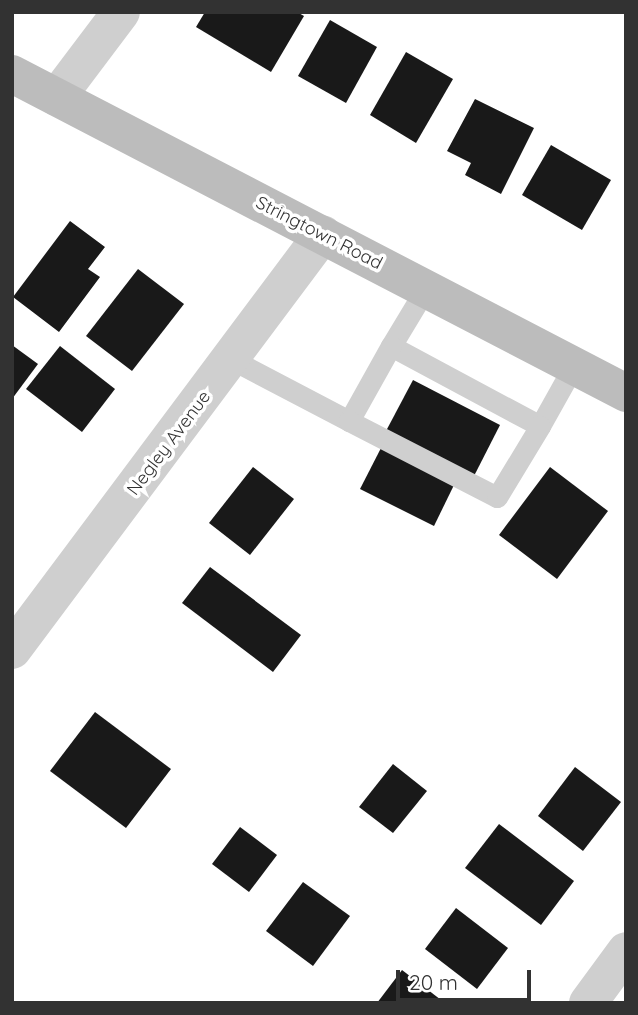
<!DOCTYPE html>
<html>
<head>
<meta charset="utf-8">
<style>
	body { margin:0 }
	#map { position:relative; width:638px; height:1015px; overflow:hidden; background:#fff; font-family:Quicksand,sans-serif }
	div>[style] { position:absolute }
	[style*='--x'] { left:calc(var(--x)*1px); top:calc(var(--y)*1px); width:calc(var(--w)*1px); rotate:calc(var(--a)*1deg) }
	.building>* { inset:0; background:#191919 }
	.service>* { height:21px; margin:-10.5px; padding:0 10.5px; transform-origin:10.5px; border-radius:10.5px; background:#cfcfcf }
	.minor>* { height:38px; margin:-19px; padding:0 19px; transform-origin:19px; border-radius:19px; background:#cfcfcf }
	.secondary>* { height:38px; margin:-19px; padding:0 19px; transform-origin:19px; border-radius:19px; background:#bcbcbc }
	span { translate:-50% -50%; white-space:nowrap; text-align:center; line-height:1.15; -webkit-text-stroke:7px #fff; paint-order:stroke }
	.street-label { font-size:18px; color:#323232 }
	.frame { position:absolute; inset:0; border:14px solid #323232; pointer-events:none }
	.scale { position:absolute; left:396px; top:970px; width:135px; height:32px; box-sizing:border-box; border:4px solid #323232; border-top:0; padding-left:9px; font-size:21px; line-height:24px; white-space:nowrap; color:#323232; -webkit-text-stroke:5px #fff; paint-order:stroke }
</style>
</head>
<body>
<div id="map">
	<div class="building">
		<div style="clip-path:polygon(205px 12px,297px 12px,304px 16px,271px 72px,196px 27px)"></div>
		<div style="clip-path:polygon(330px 20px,377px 47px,346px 103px,298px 76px)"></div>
		<div style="clip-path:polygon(406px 52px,453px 79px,416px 143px,370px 115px)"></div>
		<div style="clip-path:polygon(475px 99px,534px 128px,501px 194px,465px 175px,471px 163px,447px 151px)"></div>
		<div style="clip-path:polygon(551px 145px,611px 180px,582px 230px,522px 195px)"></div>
		<div style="clip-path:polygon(70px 221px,105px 247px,88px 269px,100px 277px,59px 332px,13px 297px)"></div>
		<div style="clip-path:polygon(138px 269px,184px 304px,132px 371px,86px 336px)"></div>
		<div style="clip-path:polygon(12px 345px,38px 364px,12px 399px)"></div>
		<div style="clip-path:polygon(60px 346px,115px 389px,82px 432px,26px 389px)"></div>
		<div style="clip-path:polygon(413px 380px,500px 425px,474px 476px,386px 431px)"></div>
		<div style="clip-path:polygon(381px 448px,454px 485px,434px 526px,360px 489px)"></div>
		<div style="clip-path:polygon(253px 467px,294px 499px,250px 555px,209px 523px)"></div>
		<div style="clip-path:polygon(550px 467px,608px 511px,557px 579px,499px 535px)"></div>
		<div style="clip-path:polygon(210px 567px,301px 635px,273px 672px,182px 603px)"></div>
		<div style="clip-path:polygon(95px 712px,171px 769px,126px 828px,50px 771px)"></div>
		<div style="clip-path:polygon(393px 764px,427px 791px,393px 833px,359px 807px)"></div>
		<div style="clip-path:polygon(575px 767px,621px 802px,583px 851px,538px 816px)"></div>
		<div style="clip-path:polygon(499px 824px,574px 881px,541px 925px,465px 868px)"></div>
		<div style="clip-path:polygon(240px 827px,277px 855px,249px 892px,212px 864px)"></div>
		<div style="clip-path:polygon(303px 882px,350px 916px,313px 966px,266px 931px)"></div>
		<div style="clip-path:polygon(456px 908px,508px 948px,477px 989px,425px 949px)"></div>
		<div style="clip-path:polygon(402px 970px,445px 1003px,377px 1003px)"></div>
	</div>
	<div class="service">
		<div style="--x:426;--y:288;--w:68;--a:121.1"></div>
		<div style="--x:391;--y:346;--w:169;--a:28.2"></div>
		<div style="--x:540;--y:426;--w:68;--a:-60.8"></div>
		<div style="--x:231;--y:359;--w:133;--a:27.7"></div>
		<div style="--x:349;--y:421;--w:86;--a:-60.8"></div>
		<div style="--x:349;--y:421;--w:166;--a:27.2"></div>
		<div style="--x:497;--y:497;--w:83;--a:-58.8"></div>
	</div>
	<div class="minor">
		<div style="--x:57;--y:97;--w:106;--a:-53"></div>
		<div style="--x:12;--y:650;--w:519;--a:-53.22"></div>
		<div style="--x:588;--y:1003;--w:64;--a:-53.8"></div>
	</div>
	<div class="secondary">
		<div style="--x:12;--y:74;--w:692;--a:27.45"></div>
	</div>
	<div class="street-label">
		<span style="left:319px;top:233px;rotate:27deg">Stringtown Road</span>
		<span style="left:169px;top:443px;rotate:-53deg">Negley Avenue</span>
	</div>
	<div class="frame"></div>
	<div class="scale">20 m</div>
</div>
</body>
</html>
